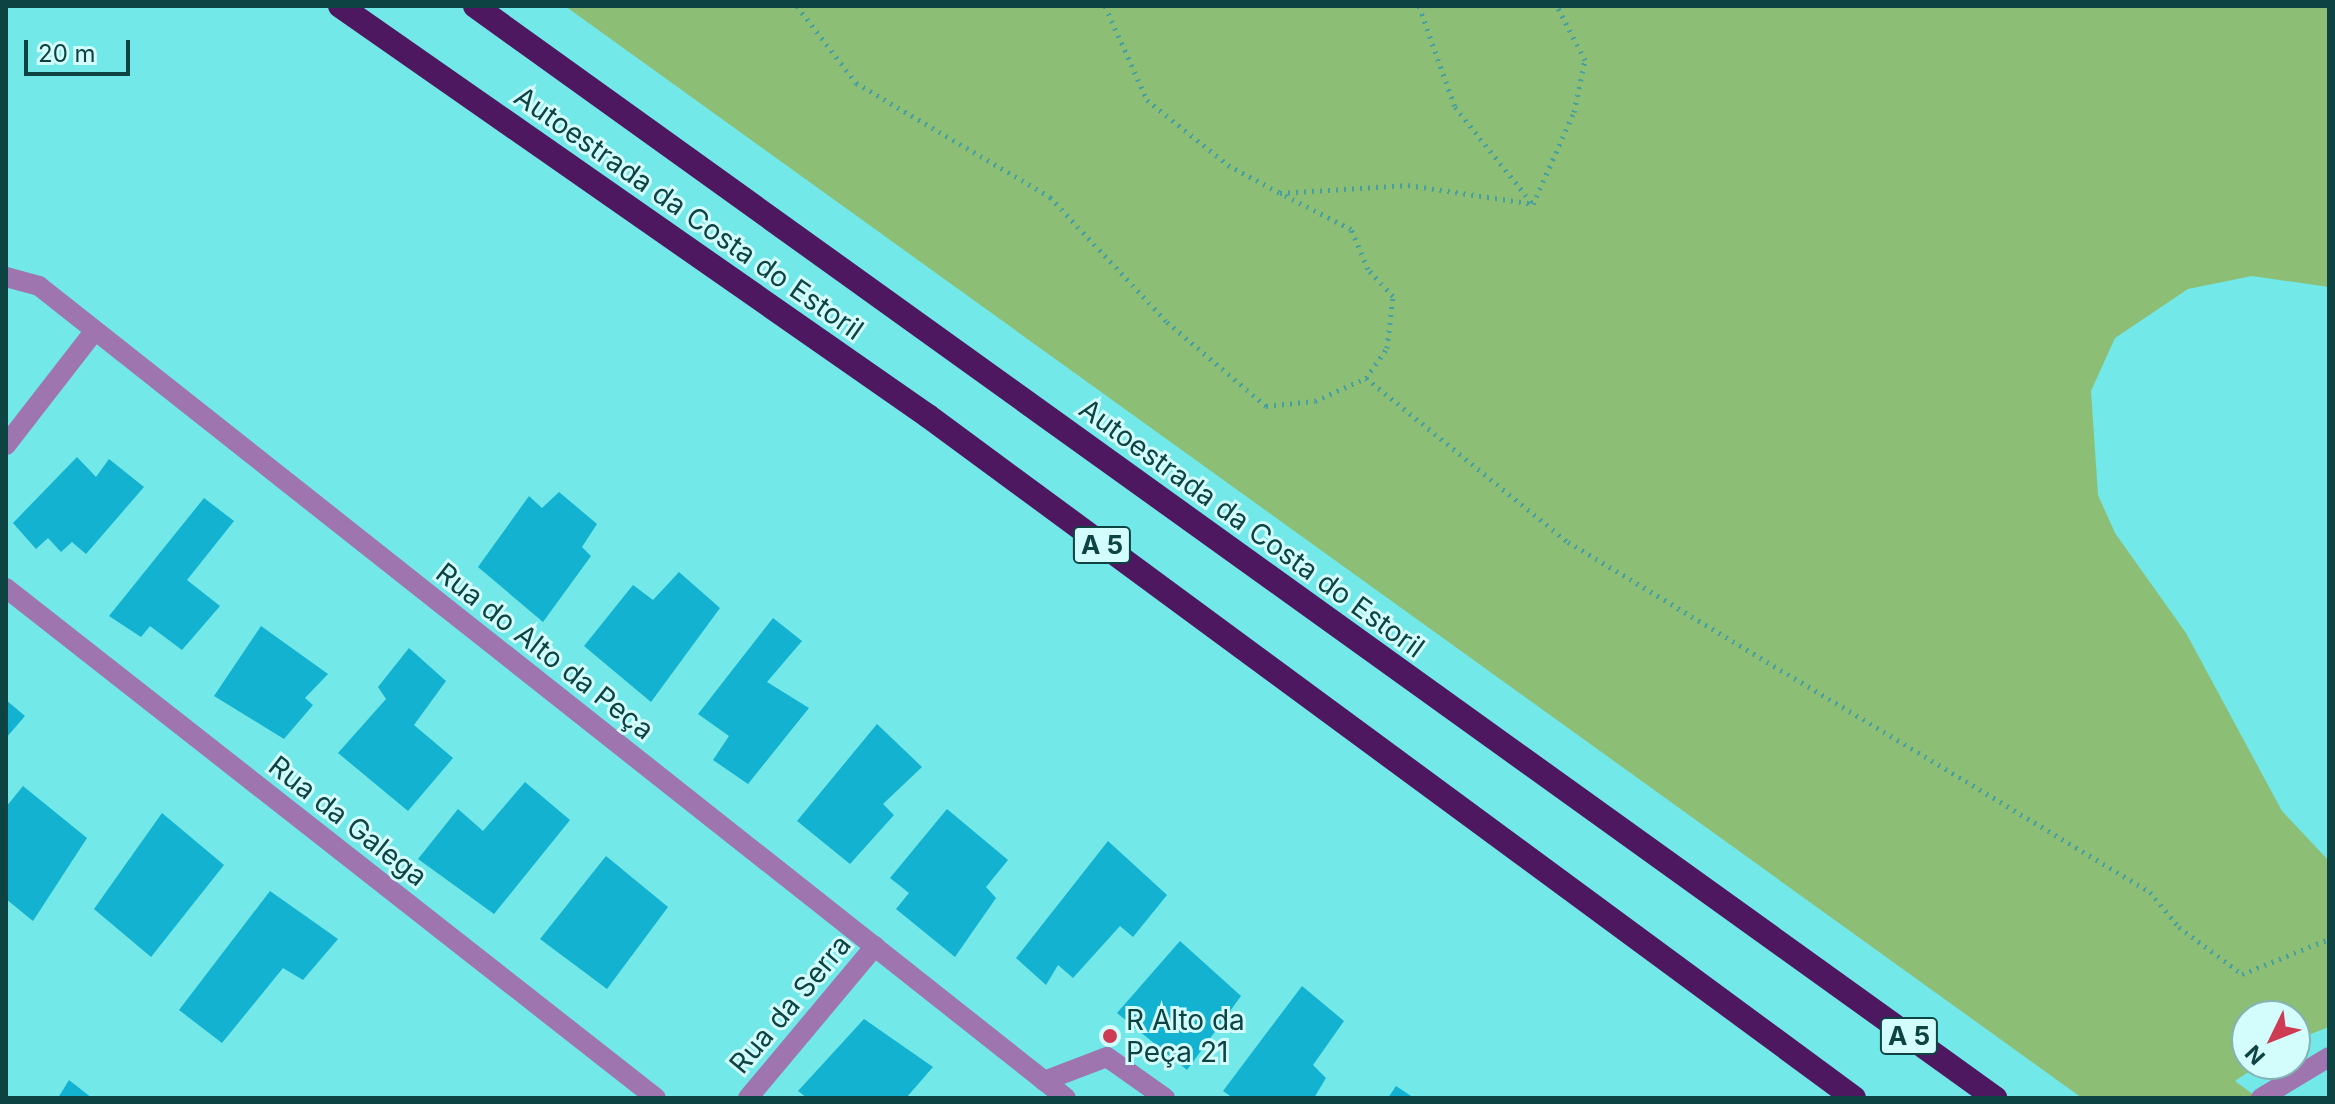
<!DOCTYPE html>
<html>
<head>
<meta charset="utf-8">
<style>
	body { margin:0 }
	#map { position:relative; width:2335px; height:1104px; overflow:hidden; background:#72e8e9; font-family:Inter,sans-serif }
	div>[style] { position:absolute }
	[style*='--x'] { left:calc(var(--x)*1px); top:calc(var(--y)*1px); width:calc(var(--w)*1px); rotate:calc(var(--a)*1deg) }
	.green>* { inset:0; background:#8dbe75 }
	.building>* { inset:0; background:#12b2d0 }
	.path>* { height:5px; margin-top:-2.5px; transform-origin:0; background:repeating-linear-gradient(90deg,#46a0a0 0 2px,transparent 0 8px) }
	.minor>* { height:20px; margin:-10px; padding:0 10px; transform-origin:10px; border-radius:10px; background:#9e75af }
	.highway>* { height:24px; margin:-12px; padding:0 12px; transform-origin:12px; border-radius:12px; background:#4e1860 }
	.dots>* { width:22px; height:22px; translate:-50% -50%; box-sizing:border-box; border:4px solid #d3fdfd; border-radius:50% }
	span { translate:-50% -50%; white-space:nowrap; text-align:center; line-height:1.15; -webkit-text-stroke:6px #d3fdfd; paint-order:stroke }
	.shield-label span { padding:2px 6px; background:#d3fdfd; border:2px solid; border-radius:6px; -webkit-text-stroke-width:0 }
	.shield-label { font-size:26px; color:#0d4343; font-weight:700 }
	.street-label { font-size:28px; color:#0d4343 }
	.poi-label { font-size:28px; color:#0d4343 }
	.left { translate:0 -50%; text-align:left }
	.frame { position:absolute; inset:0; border:8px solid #0d4343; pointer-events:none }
	.north { position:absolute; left:2231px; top:1000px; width:80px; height:80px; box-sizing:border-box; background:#d3fdfd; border:2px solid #84b3b3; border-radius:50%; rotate:227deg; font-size:22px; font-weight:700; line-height:32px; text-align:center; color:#0d4343 }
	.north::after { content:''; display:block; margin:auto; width:28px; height:36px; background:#cd3c53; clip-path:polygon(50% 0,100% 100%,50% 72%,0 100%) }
	.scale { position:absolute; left:24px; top:40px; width:106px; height:36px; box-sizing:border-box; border:4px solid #0d4343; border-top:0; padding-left:10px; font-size:24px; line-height:28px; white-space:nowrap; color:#0d4343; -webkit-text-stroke:6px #d3fdfd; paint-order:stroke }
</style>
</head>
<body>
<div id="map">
	<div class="green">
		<div style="clip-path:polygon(565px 6px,2329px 6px,2329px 287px,2252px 276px,2188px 289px,2115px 338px,2091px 391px,2098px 495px,2115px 533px,2186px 633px,2282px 811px,2329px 861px,2329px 1027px,2295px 1040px,2295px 1016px,2247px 1016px,2247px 1064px,2260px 1064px,2235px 1081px,2258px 1098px,2082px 1098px)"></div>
	</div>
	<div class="building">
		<div style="clip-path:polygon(77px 457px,96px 477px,109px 459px,144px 487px,86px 554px,72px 542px,61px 552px,48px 538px,36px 549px,13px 523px)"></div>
		<div style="clip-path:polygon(559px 492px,597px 524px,582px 547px,591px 556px,543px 622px,478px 567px,529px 496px,542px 508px)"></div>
		<div style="clip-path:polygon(204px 498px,234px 521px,187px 580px,220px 606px,182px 650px,150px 626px,141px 637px,109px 616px)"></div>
		<div style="clip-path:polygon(679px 572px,720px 608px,651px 702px,584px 646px,633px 585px,653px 600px)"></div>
		<div style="clip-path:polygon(773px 618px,802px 641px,767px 682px,809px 708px,748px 784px,713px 760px,729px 736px,698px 714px)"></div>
		<div style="clip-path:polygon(261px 626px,328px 674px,305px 698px,313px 705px,284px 739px,214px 696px)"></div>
		<div style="clip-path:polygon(409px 648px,446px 681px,414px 725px,453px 758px,408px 811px,338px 753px,386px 699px,378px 687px)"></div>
		<div style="clip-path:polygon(6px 700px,25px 716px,6px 738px)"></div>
		<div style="clip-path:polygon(877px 724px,922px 767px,883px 804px,894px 815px,850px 864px,797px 821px)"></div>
		<div style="clip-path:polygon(525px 782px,570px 820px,494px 914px,418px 859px,458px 809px,483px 831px)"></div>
		<div style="clip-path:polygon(23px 786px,87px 838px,33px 921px,6px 899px,6px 807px)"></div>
		<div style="clip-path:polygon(947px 809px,1008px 860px,986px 887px,996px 898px,955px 957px,896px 909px,909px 893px,890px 878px)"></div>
		<div style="clip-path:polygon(162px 813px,224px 865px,151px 957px,94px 909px)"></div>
		<div style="clip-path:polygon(1108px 841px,1167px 895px,1133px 937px,1120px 926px,1073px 978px,1058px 965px,1046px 985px,1016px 958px)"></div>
		<div style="clip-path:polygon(606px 856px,668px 907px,607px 989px,540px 939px)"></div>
		<div style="clip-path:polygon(270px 891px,338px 939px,303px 980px,283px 968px,222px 1043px,179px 1010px)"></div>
		<div style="clip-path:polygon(1180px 941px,1241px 996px,1187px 1070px,1117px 1013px)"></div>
		<div style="clip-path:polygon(1302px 986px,1344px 1021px,1313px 1065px,1326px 1078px,1314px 1098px,1233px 1098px,1223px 1091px)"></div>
		<div style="clip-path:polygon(864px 1019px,933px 1067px,906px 1098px,807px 1098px,798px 1091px)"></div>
		<div style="clip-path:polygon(69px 1080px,92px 1098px,58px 1098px)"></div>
		<div style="clip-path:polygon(1396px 1086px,1414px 1098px,1388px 1098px)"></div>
	</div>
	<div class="path">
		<div style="--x:797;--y:6;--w:97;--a:52.5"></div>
		<div style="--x:856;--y:83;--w:225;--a:30.4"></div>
		<div style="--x:1050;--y:197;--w:171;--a:46.9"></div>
		<div style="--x:1167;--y:322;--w:130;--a:40.3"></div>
		<div style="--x:1266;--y:406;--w:49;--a:-5.8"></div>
		<div style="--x:1315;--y:401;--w:56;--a:-24.3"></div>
		<div style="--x:1366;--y:378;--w:37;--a:-55"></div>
		<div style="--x:1387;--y:348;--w:52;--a:-83.4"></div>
		<div style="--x:1393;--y:296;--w:37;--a:-133"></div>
		<div style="--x:1368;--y:269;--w:43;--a:-113"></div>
		<div style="--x:1351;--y:229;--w:80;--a:-153.1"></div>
		<div style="--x:1105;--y:6;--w:103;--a:65.9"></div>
		<div style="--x:1147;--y:100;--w:104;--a:38.7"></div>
		<div style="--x:1228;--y:165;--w:59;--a:28.3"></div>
		<div style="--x:1280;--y:193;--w:128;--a:-3.6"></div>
		<div style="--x:1408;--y:185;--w:126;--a:8.6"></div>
		<div style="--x:1419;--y:6;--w:107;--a:70.4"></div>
		<div style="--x:1455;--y:107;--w:123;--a:51.3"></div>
		<div style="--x:1533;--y:204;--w:101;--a:-66"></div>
		<div style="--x:1574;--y:112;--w:53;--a:-78.1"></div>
		<div style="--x:1585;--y:60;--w:61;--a:-117.4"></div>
		<div style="--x:1366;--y:378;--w:260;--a:39.1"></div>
		<div style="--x:1568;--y:542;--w:679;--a:31.02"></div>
		<div style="--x:2150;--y:892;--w:45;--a:50.4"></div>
		<div style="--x:2179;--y:927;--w:79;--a:36.7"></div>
		<div style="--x:2242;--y:974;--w:94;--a:-21.9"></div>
	</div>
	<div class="minor">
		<div style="--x:6;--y:277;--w:34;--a:15"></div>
		<div style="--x:39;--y:286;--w:1309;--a:38.33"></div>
		<div style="--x:6;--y:445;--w:142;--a:-52.2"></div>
		<div style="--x:6;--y:588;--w:826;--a:38.12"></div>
		<div style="--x:1044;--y:1081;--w:67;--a:-20.9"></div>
		<div style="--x:1107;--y:1057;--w:71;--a:35.3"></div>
		<div style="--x:748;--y:1098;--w:198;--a:-50.1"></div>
		<div style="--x:2261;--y:1098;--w:79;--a:-31.1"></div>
	</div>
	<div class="highway">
		<div style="--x:340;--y:6;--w:717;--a:34.89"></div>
		<div style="--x:928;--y:416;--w:1150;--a:36.37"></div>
		<div style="--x:475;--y:6;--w:1872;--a:35.69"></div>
	</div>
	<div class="dots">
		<div style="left:1110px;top:1036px;background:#cd3c53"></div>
	</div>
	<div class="shield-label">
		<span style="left:1102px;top:545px">A 5</span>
		<span style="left:1909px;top:1036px">A 5</span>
	</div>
	<div class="street-label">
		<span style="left:689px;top:213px;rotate:35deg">Autoestrada da Costa do Estoril</span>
		<span style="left:1252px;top:528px;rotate:36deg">Autoestrada da Costa do Estoril</span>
		<span style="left:545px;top:651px;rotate:38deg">Rua do Alto da Peça</span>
		<span style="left:348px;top:821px;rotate:38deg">Rua da Galega</span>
		<span style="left:790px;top:1004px;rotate:-50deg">Rua da Serra</span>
	</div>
	<div class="poi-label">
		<span class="left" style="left:1126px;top:1036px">R Alto da<br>Peça 21</span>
	</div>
	<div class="frame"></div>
	<div class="north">N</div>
	<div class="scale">20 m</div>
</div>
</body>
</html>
